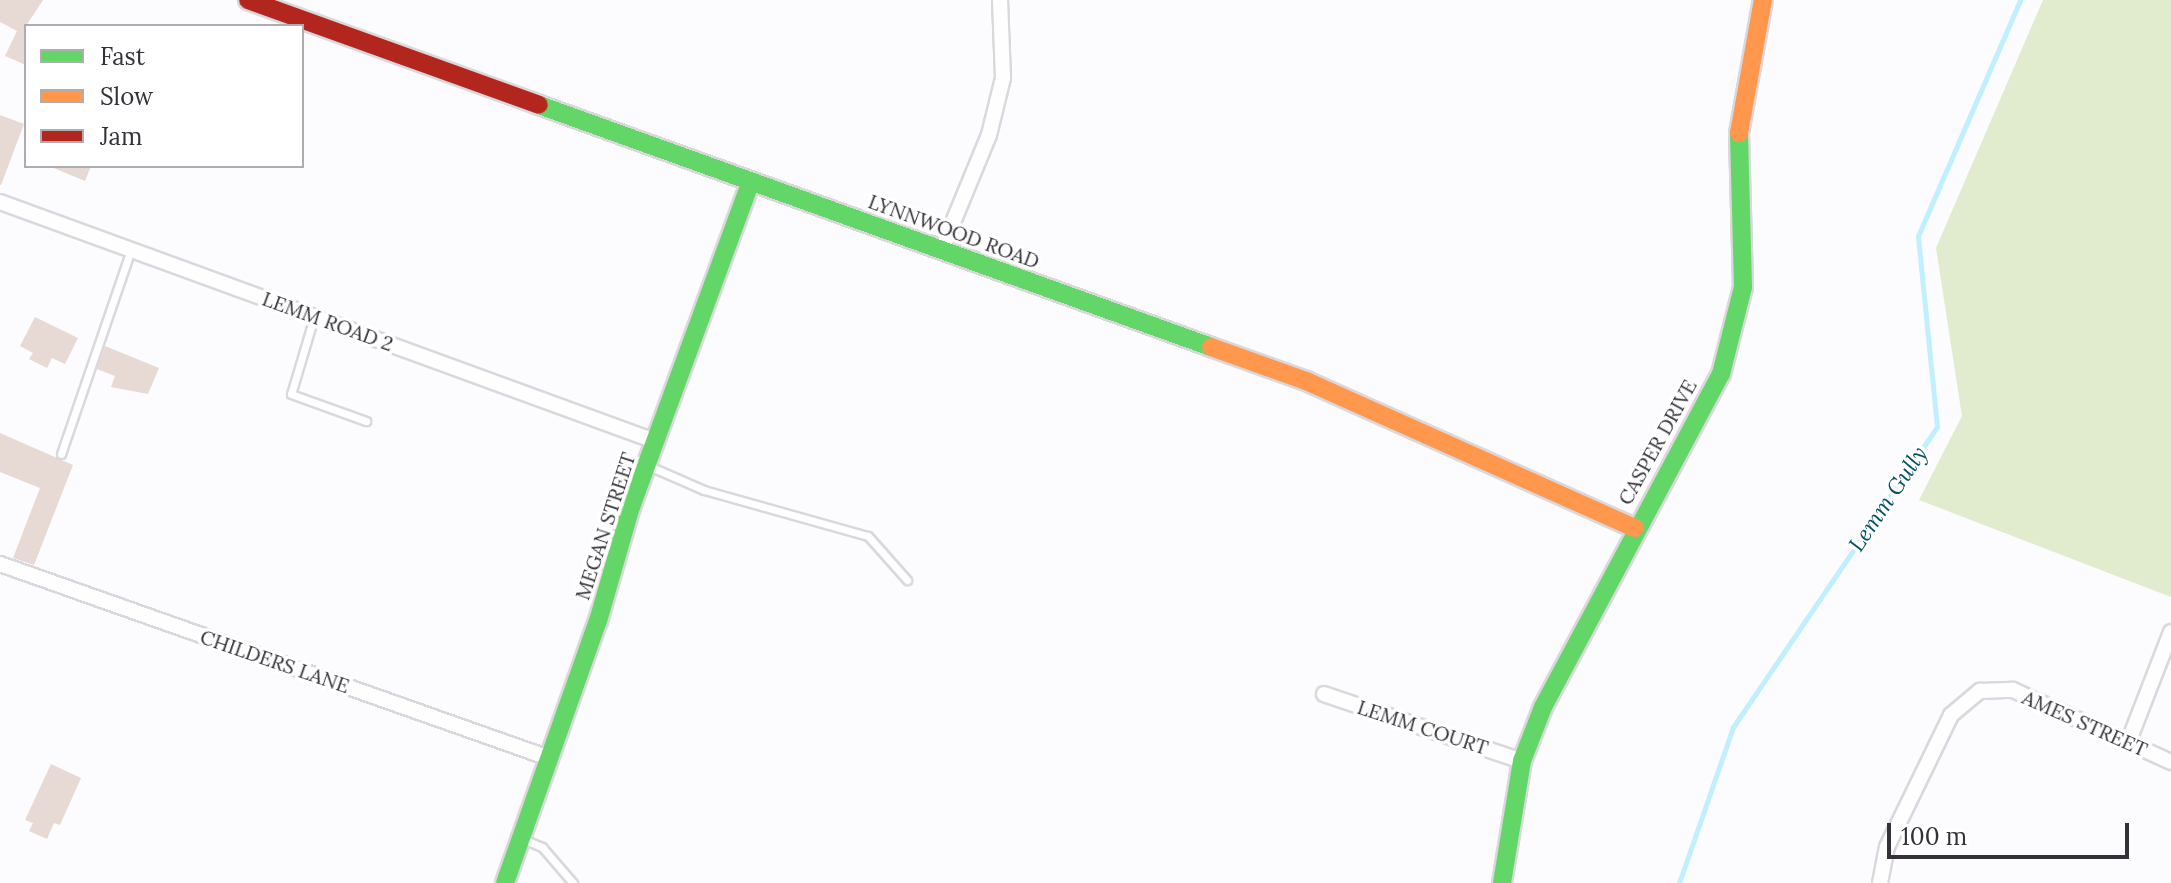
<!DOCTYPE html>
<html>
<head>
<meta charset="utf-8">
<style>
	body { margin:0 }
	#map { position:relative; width:2171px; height:883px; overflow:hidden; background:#fcfbfd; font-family:Lora,serif }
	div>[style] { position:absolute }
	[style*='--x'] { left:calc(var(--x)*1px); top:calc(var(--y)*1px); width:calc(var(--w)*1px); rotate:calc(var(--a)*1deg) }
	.green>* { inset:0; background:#e0eccd }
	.stream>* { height:5px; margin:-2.5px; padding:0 2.5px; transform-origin:2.5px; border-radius:2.5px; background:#c0effe }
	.building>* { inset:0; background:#e7d9d4 }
	.roads { filter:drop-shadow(2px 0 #dad8dc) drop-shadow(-2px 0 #dad8dc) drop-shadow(0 2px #dad8dc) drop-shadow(0 -2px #dad8dc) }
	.lane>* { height:7px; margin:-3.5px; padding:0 3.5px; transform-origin:3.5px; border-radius:3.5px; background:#fffeff }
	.street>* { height:14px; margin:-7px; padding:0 7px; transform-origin:7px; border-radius:7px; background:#fffeff }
	.fast>* { height:18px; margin:-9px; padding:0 9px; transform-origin:9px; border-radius:9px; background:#63d668 }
	.slow>* { height:18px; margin:-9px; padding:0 9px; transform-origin:9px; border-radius:9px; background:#ff974d }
	.jam>* { height:18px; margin:-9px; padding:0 9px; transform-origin:9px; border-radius:9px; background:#b3261e }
	span { translate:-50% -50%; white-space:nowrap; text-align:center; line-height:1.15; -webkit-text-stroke:7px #fff; paint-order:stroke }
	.street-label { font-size:20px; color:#343139 }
	.water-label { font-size:22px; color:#025264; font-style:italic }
	.legend { position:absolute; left:24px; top:24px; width:280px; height:144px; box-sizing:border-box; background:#fff; border:2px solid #aeadb0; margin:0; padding:10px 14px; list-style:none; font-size:24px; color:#343139 }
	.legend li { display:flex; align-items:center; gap:16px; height:40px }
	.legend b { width:40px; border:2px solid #aeadb0 }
	.scale { position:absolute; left:1887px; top:823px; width:242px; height:36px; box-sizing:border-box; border:4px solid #343139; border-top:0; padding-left:10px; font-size:24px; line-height:28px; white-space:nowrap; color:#343139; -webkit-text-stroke:6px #fff; paint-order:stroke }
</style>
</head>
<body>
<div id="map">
	<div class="green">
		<div style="clip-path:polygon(2043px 0,2171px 0,2171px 597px,1919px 500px,1962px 416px,1936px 248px)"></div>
	</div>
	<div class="stream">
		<div style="--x:1679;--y:883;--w:165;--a:-70.9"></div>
		<div style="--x:1733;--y:727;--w:363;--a:-55.8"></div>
		<div style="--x:1937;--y:427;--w:192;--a:-95.7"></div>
		<div style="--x:1918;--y:236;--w:257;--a:-66.6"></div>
	</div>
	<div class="building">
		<div style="clip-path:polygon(0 0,43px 0,26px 26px,26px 65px,5px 56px,17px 31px,0 22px)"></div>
		<div style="clip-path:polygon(0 115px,24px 124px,1px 185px,0 185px)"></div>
		<div style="clip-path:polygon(49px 166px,91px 166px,85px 181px)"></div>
		<div style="clip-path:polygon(35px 317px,78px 338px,65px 364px,52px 358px,47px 368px,29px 359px,33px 353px,20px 346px)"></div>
		<div style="clip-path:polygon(105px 346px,159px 368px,148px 394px,111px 387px,115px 376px,97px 369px)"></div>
		<div style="clip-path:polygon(0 433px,73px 465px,34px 565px,13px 558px,40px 488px,0 472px)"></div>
		<div style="clip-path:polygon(51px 764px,81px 778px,60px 825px,54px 823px,47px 839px,29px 831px,33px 823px,25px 820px)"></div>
	</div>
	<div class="roads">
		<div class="lane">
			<div style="--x:314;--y:317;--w:80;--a:106.6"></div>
			<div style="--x:291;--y:394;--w:80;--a:19.8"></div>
			<div style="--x:61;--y:454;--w:216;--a:-71.1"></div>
			<div style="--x:649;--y:466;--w:60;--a:23.6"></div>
			<div style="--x:704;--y:490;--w:170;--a:15.7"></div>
			<div style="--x:868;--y:536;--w:59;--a:48.4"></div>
			<div style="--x:523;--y:839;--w:21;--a:23"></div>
			<div style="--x:542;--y:847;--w:48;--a:49.3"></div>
		</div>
		<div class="street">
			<div style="--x:0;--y:202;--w:697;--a:20.05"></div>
			<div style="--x:942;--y:249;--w:123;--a:-67.6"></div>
			<div style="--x:989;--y:135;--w:59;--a:-76.2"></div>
			<div style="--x:1003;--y:78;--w:78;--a:-92.2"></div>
			<div style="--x:0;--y:564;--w:582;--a:19.46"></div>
			<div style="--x:1324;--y:694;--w:209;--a:18.7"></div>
			<div style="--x:2128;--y:743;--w:119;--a:-68.8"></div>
			<div style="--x:1880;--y:883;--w:37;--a:-79"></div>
			<div style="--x:1887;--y:847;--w:147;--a:-64.1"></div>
			<div style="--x:1951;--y:715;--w:38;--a:-40"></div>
			<div style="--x:1980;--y:691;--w:33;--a:-2"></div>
			<div style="--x:2013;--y:690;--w:174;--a:24.5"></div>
		</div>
		<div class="fast">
			<div style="--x:539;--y:105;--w:714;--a:19.8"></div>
			<div style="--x:505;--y:883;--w:278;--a:-70.5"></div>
			<div style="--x:598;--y:621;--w:119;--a:-73.9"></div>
			<div style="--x:631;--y:507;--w:345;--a:-69.8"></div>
			<div style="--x:1502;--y:883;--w:124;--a:-80.7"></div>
			<div style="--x:1522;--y:761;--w:58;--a:-68.7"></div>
			<div style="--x:1543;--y:707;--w:378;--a:-61.9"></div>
			<div style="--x:1721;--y:374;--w:90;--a:-75.8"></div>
			<div style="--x:1743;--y:287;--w:154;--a:-91.5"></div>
		</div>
		<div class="slow">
			<div style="--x:1739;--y:133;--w:135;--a:-79.8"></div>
			<div style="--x:1211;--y:347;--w:101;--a:19.7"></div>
			<div style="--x:1306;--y:381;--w:360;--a:24.1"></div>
		</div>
		<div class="jam">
			<div style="--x:248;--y:0;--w:309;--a:19.8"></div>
		</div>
	</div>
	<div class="street-label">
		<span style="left:954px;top:231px;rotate:20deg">LYNNWOOD ROAD</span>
		<span style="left:328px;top:321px;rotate:20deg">LEMM ROAD 2</span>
		<span style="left:1657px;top:442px;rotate:-61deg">CASPER DRIVE</span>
		<span style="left:605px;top:526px;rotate:-72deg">MEGAN STREET</span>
		<span style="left:275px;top:661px;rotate:19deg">CHILDERS LANE</span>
		<span style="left:2085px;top:723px;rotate:24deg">AMES STREET</span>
		<span style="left:1423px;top:727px;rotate:18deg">LEMM COURT</span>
	</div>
	<div class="water-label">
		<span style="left:1888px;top:499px;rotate:-56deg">Lemm Gully</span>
	</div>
	<ul class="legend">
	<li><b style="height:10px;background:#63d668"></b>Fast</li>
	<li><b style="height:10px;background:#ff974d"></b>Slow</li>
	<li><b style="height:10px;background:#b3261e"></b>Jam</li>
	</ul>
	<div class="scale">100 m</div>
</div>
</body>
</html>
